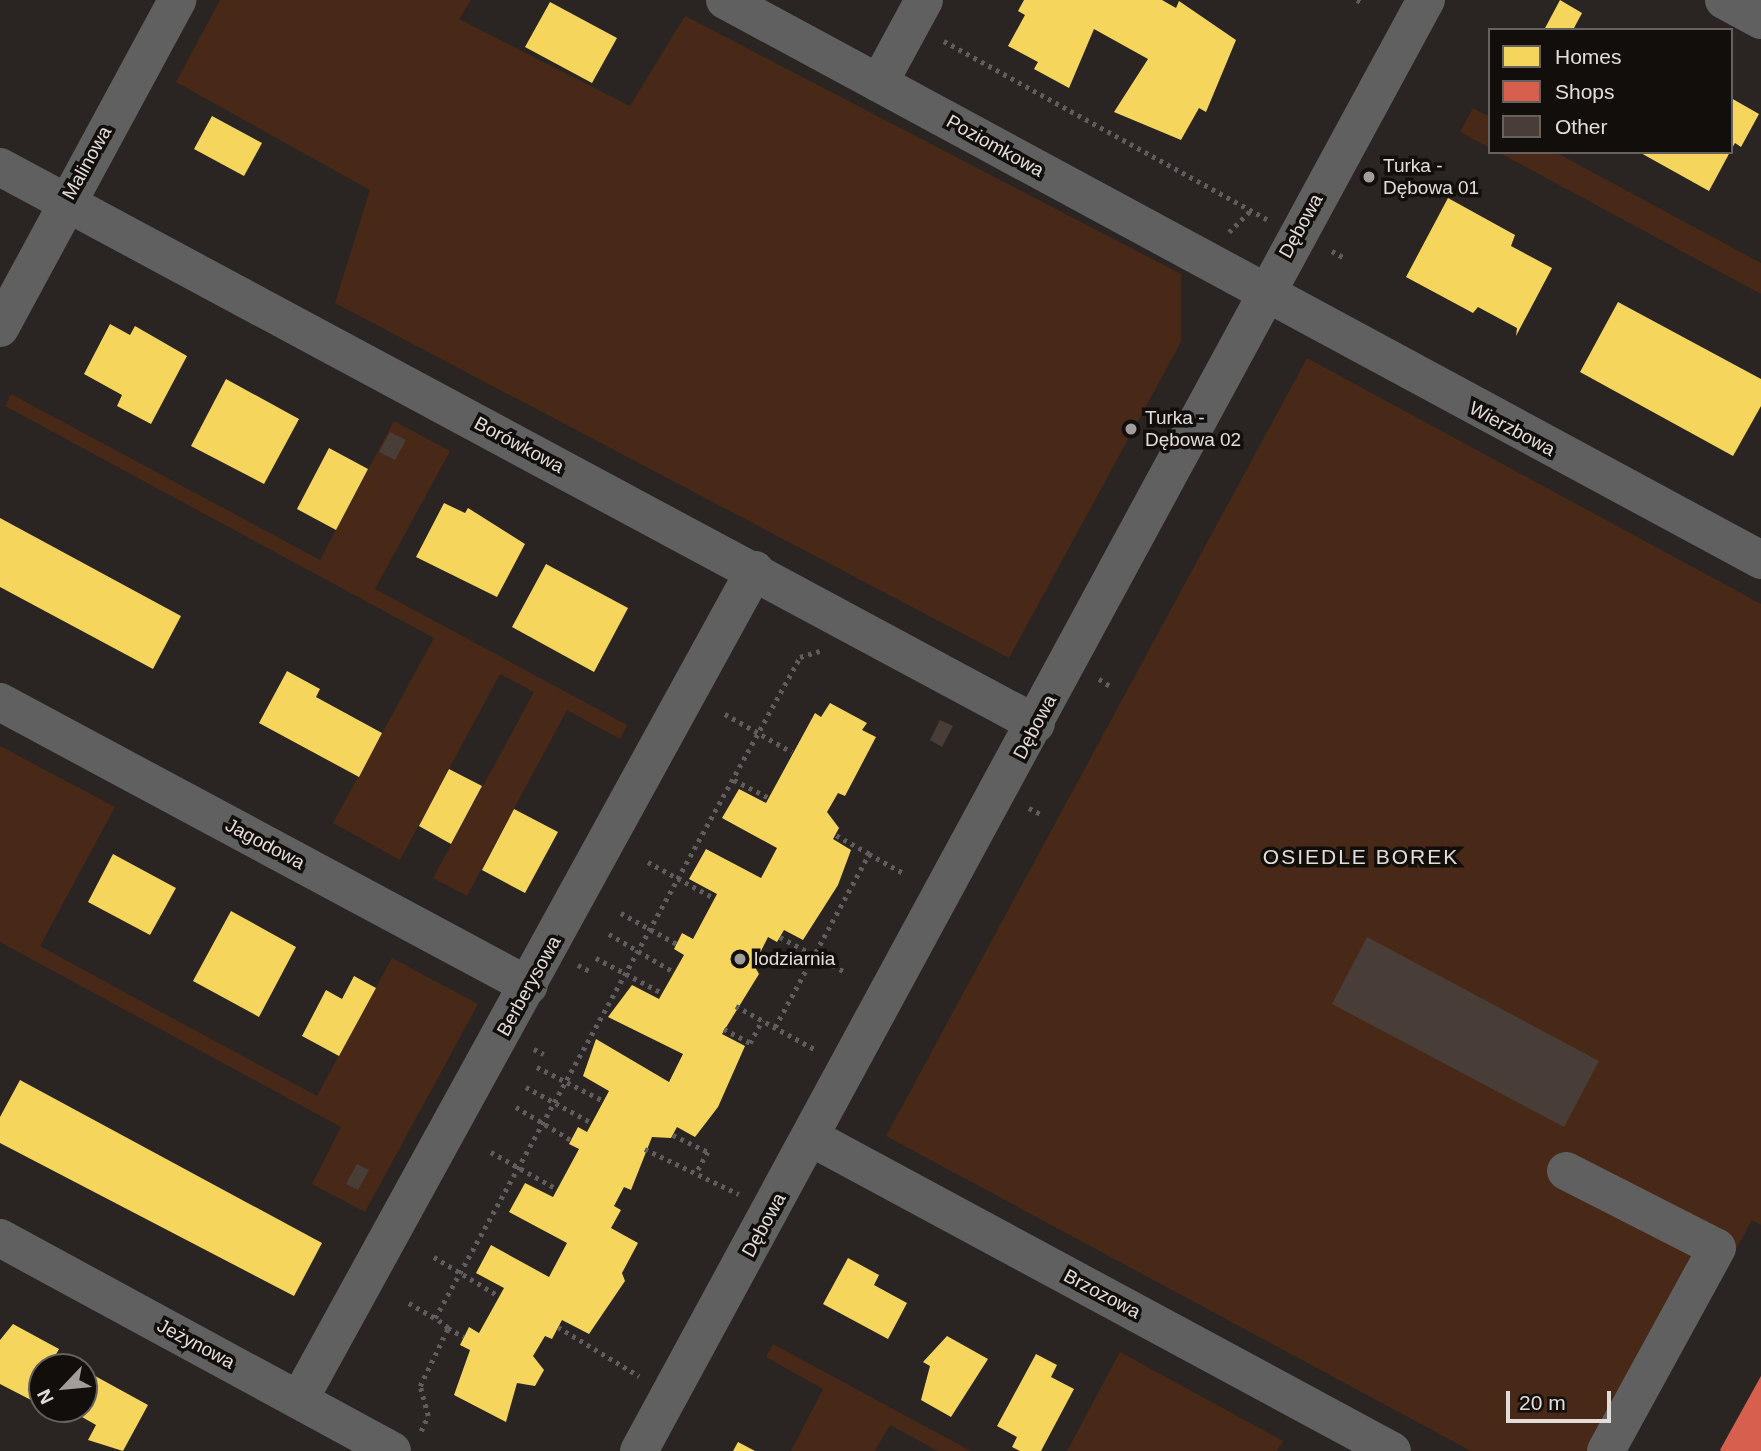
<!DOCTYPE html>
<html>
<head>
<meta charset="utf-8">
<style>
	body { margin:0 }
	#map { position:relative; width:1761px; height:1451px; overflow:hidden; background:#2a2523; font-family:Arial,sans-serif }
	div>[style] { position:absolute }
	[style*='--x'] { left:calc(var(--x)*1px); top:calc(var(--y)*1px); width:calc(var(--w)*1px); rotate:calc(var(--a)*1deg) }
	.green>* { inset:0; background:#482816 }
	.homes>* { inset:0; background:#f6d55c }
	.shops>* { inset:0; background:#d6604d }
	.building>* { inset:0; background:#493e37 }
	.path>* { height:4.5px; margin-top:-2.25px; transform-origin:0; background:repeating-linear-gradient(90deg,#5f5d5d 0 3.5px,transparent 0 8.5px) }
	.minor>* { height:38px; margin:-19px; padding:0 19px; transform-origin:19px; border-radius:19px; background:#5f605f }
	.dots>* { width:19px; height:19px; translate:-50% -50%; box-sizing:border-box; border:4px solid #120e0c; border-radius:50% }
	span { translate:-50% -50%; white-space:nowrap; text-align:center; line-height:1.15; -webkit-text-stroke:7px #120e0c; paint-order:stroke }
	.street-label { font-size:19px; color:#e3ddda }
	.poi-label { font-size:19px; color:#e3ddda }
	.left { translate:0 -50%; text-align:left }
	.neighbourhood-label { font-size:21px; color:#e3ddda; letter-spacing:2px }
	.legend { position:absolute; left:1488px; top:28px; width:245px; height:126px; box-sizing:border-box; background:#120e0c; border:2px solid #66615e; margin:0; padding:9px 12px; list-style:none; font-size:21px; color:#e3ddda }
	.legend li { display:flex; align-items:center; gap:14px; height:35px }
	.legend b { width:35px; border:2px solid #66615e }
	.north { position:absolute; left:28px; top:1353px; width:70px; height:70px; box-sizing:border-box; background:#120e0c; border:2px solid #66615e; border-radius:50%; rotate:244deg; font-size:19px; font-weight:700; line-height:28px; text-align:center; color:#e3ddda }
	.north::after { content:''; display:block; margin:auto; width:24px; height:32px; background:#a29d9a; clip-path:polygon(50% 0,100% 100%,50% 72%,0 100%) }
	.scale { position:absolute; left:1506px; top:1391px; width:105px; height:32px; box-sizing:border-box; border:4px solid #e3ddda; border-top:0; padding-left:9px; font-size:21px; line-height:24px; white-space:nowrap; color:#e3ddda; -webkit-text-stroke:5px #120e0c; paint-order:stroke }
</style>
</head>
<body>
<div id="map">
	<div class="green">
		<div style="clip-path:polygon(220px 0,471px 0,459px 19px,630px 106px,685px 16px,1181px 274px,1181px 342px,1009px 658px,335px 303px,370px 190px,176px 82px)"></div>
		<div style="clip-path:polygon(1473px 108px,1490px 117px,1490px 148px,1460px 132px)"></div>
		<div style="clip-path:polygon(1498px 152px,1555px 152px,1761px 263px,1761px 294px)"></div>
		<div style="clip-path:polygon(1307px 358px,1761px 604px,1761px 1225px,1752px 1220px,1625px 1451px,1471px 1451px,886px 1136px)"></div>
		<div style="clip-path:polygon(11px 394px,320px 560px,394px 421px,450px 451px,375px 589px,627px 725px,620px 739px,567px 710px,467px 896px,433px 878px,534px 692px,500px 674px,400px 860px,333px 823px,434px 638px,5px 406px)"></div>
		<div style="clip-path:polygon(0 746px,115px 807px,40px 946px,150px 1006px,317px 1096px,392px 958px,478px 1004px,365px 1212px,312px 1184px,341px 1127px,0 942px)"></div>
		<div style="clip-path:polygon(773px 1344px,880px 1402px,971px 1451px,938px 1451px,890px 1425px,875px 1451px,791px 1451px,823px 1389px,766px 1357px)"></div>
		<div style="clip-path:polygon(1120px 1352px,1283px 1441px,1277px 1451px,1067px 1451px)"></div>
	</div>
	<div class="homes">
		<div style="clip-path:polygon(1024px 0,1162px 0,1176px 8px,1179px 1px,1236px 40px,1206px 112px,1199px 108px,1181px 140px,1114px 112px,1148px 59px,1094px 29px,1069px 88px,1034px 69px,1038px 62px,1008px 46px,1025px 15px,1018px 11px)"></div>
		<div style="clip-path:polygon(1560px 0,1582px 13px,1573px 30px,1544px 30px)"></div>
		<div style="clip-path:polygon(550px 2px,617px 38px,592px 83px,525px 47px)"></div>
		<div style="clip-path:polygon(1731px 98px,1759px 114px,1741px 147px,1735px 143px,1731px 150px)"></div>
		<div style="clip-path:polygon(212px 116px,262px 143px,244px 176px,194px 149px)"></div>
		<div style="clip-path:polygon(1639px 152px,1730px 152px,1709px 191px)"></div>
		<div style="clip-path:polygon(1448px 198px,1515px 235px,1511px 246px,1552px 268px,1516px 336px,1517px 328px,1478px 307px,1473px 313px,1406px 277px)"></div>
		<div style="clip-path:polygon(1618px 302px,1761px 379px,1761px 406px,1733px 456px,1580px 372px)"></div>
		<div style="clip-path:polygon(110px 324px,130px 335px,135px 326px,187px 356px,151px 424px,117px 406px,122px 395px,84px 374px)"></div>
		<div style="clip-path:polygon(226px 379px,299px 419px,264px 484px,191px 446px)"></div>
		<div style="clip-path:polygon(329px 448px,368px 469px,336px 530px,297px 509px)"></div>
		<div style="clip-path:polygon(444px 503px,465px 513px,468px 508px,525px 544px,497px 597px,416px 557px)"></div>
		<div style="clip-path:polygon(0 518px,181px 616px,153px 669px,0 587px)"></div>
		<div style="clip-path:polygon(546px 564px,628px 608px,594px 672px,512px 627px)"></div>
		<div style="clip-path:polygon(287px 671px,320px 689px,316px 697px,382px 733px,359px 777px,259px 723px)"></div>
		<div style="clip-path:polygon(830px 703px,867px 723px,862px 730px,876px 737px,845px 796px,838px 793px,827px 812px,839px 828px,833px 839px,851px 850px,838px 885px,803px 940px,784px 930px,777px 942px,768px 937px,754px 965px,759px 974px,722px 1034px,745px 1046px,718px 1107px,695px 1137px,677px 1127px,671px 1138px,652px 1137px,631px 1190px,624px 1187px,614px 1206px,621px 1210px,611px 1228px,638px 1243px,622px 1273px,625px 1281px,589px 1334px,562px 1320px,552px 1339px,545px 1336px,533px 1356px,544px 1370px,535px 1386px,517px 1383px,506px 1422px,454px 1395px,470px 1350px,460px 1345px,469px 1327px,479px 1333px,504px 1288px,476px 1273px,491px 1245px,549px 1277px,567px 1243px,509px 1212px,525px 1183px,553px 1197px,579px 1149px,569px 1144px,578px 1127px,587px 1132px,609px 1091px,583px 1076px,596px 1039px,669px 1082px,683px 1054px,608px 1017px,632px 985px,659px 999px,684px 955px,674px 949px,682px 933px,693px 939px,717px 894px,689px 879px,706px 849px,761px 878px,777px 848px,722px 818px,739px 789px,766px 803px,815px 713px,821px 717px)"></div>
		<div style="clip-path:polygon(449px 769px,482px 786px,451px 844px,419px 826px)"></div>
		<div style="clip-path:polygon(514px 809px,558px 832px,525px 893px,482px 870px)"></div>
		<div style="clip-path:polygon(113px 854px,176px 888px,150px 935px,88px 902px)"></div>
		<div style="clip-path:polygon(231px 911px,296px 947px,259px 1017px,193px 981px)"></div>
		<div style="clip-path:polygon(354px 976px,376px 988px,339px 1056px,302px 1036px,326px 990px,342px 999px)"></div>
		<div style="clip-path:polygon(20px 1080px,322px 1243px,294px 1296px,0 1143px,0 1117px)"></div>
		<div style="clip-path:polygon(848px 1258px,879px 1275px,874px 1285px,907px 1303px,888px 1339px,823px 1304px)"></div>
		<div style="clip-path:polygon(13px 1324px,59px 1349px,49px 1367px,42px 1367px,31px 1400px,0 1384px,0 1340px)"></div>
		<div style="clip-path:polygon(947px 1336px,988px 1359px,951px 1417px,921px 1400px,930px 1366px,923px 1362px)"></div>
		<div style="clip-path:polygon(1036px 1354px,1057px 1365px,1051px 1377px,1074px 1389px,1041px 1451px,1020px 1451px,1012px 1447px,1017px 1437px,997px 1426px)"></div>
		<div style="clip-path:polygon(86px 1371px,148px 1405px,123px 1451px,88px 1440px,96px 1425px,68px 1409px,84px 1409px)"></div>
		<div style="clip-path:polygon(738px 1442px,755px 1451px,733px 1451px)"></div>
	</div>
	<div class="shops">
		<div style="clip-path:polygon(1761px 1376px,1761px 1451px,1722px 1451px,1720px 1450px)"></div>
	</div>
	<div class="building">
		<div style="clip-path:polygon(390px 432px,406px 440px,395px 460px,379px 452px)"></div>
		<div style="clip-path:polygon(940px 720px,953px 726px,942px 747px,930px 740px)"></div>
		<div style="clip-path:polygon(1367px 937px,1599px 1061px,1564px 1127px,1332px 1004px)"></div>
		<div style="clip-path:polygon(357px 1164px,369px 1170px,358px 1190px,346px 1184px)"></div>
	</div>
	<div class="path">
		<div style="--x:1357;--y:0;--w:8;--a:23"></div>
		<div style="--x:944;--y:41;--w:369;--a:28.9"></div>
		<div style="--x:1229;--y:232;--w:30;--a:-45"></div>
		<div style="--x:1332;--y:251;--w:13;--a:29"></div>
		<div style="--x:1099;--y:679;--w:13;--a:32"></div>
		<div style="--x:725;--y:714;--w:77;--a:29.6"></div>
		<div style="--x:734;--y:780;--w:39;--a:27"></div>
		<div style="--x:1029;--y:808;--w:13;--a:27"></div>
		<div style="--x:869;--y:854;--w:38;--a:29"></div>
		<div style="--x:648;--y:862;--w:75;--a:28.6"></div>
		<div style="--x:621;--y:913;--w:64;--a:29"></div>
		<div style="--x:609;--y:934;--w:75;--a:30.3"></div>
		<div style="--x:780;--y:937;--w:76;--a:28.2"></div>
		<div style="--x:596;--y:958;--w:75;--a:27.9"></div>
		<div style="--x:578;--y:965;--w:13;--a:27"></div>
		<div style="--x:736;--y:1006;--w:91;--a:28.8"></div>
		<div style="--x:775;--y:1027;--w:197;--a:-61.5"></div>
		<div style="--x:869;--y:854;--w:39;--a:-151"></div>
		<div style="--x:724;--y:1029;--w:30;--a:28"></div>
		<div style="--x:750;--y:1043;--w:26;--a:-62"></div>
		<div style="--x:534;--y:1049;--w:11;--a:27"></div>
		<div style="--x:537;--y:1067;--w:75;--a:26.9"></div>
		<div style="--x:526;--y:1087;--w:75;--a:28.6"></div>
		<div style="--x:516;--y:1107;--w:64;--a:31"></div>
		<div style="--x:673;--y:1135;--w:39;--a:26"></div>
		<div style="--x:708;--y:1152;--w:23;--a:119"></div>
		<div style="--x:645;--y:1149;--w:104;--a:25.6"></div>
		<div style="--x:491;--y:1152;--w:76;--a:29.3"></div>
		<div style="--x:434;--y:1257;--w:76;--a:31"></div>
		<div style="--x:409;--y:1303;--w:30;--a:30"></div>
		<div style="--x:435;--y:1318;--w:755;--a:-61.09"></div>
		<div style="--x:800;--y:657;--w:21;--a:-17"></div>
		<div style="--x:558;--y:1327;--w:95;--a:31.2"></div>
		<div style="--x:448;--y:1328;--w:18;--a:29"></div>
		<div style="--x:421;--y:1431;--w:17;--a:-65"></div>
		<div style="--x:428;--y:1416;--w:31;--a:-105"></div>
		<div style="--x:420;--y:1386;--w:64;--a:-64.2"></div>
		<div style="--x:448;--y:1328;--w:16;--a:-142"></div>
	</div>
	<div class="minor">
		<div style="--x:725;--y:0;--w:1178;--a:28.39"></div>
		<div style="--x:1724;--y:0;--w:42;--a:28.4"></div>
		<div style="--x:879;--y:83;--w:94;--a:-61.5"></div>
		<div style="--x:0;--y:167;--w:1176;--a:28.26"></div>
		<div style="--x:0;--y:328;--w:373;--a:-61.6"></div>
		<div style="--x:0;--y:702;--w:600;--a:28.23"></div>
		<div style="--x:812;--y:1138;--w:659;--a:28.35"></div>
		<div style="--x:1566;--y:1171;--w:169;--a:27"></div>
		<div style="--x:1717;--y:1248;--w:231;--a:118.7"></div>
		<div style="--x:0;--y:1238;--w:446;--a:28.5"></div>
		<div style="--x:299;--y:1400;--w:947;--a:-61.22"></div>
		<div style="--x:639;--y:1451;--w:1651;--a:-61.53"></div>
	</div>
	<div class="dots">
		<div style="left:1369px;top:177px;background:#a29d9a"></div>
		<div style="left:1131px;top:429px;background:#a29d9a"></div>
		<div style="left:740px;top:959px;background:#a29d9a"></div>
	</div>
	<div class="street-label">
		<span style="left:995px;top:146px;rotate:29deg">Poziomkowa</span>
		<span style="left:87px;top:163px;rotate:-61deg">Malinowa</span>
		<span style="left:1301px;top:226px;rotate:-61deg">Dębowa</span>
		<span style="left:1512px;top:429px;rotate:28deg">Wierzbowa</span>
		<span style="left:519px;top:445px;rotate:28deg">Borówkowa</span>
		<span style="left:1035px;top:727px;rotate:-62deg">Dębowa</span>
		<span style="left:265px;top:844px;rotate:28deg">Jagodowa</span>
		<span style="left:529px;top:986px;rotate:-61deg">Berberysowa</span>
		<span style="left:764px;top:1225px;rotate:-61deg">Dębowa</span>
		<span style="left:1102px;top:1294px;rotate:28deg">Brzozowa</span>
		<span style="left:196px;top:1344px;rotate:28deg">Jeżynowa</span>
	</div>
	<div class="poi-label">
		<span class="left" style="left:1383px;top:177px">Turka -<br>Dębowa 01</span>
		<span class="left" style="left:1145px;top:429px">Turka -<br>Dębowa 02</span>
		<span class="left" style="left:754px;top:959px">lodziarnia</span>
	</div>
	<div class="neighbourhood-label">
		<span style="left:1361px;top:857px">OSIEDLE BOREK</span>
	</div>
	<ul class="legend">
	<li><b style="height:19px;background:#f6d55c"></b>Homes</li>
	<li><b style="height:19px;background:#d6604d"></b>Shops</li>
	<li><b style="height:19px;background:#493e37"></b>Other</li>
	</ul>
	<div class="north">N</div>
	<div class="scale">20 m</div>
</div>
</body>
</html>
